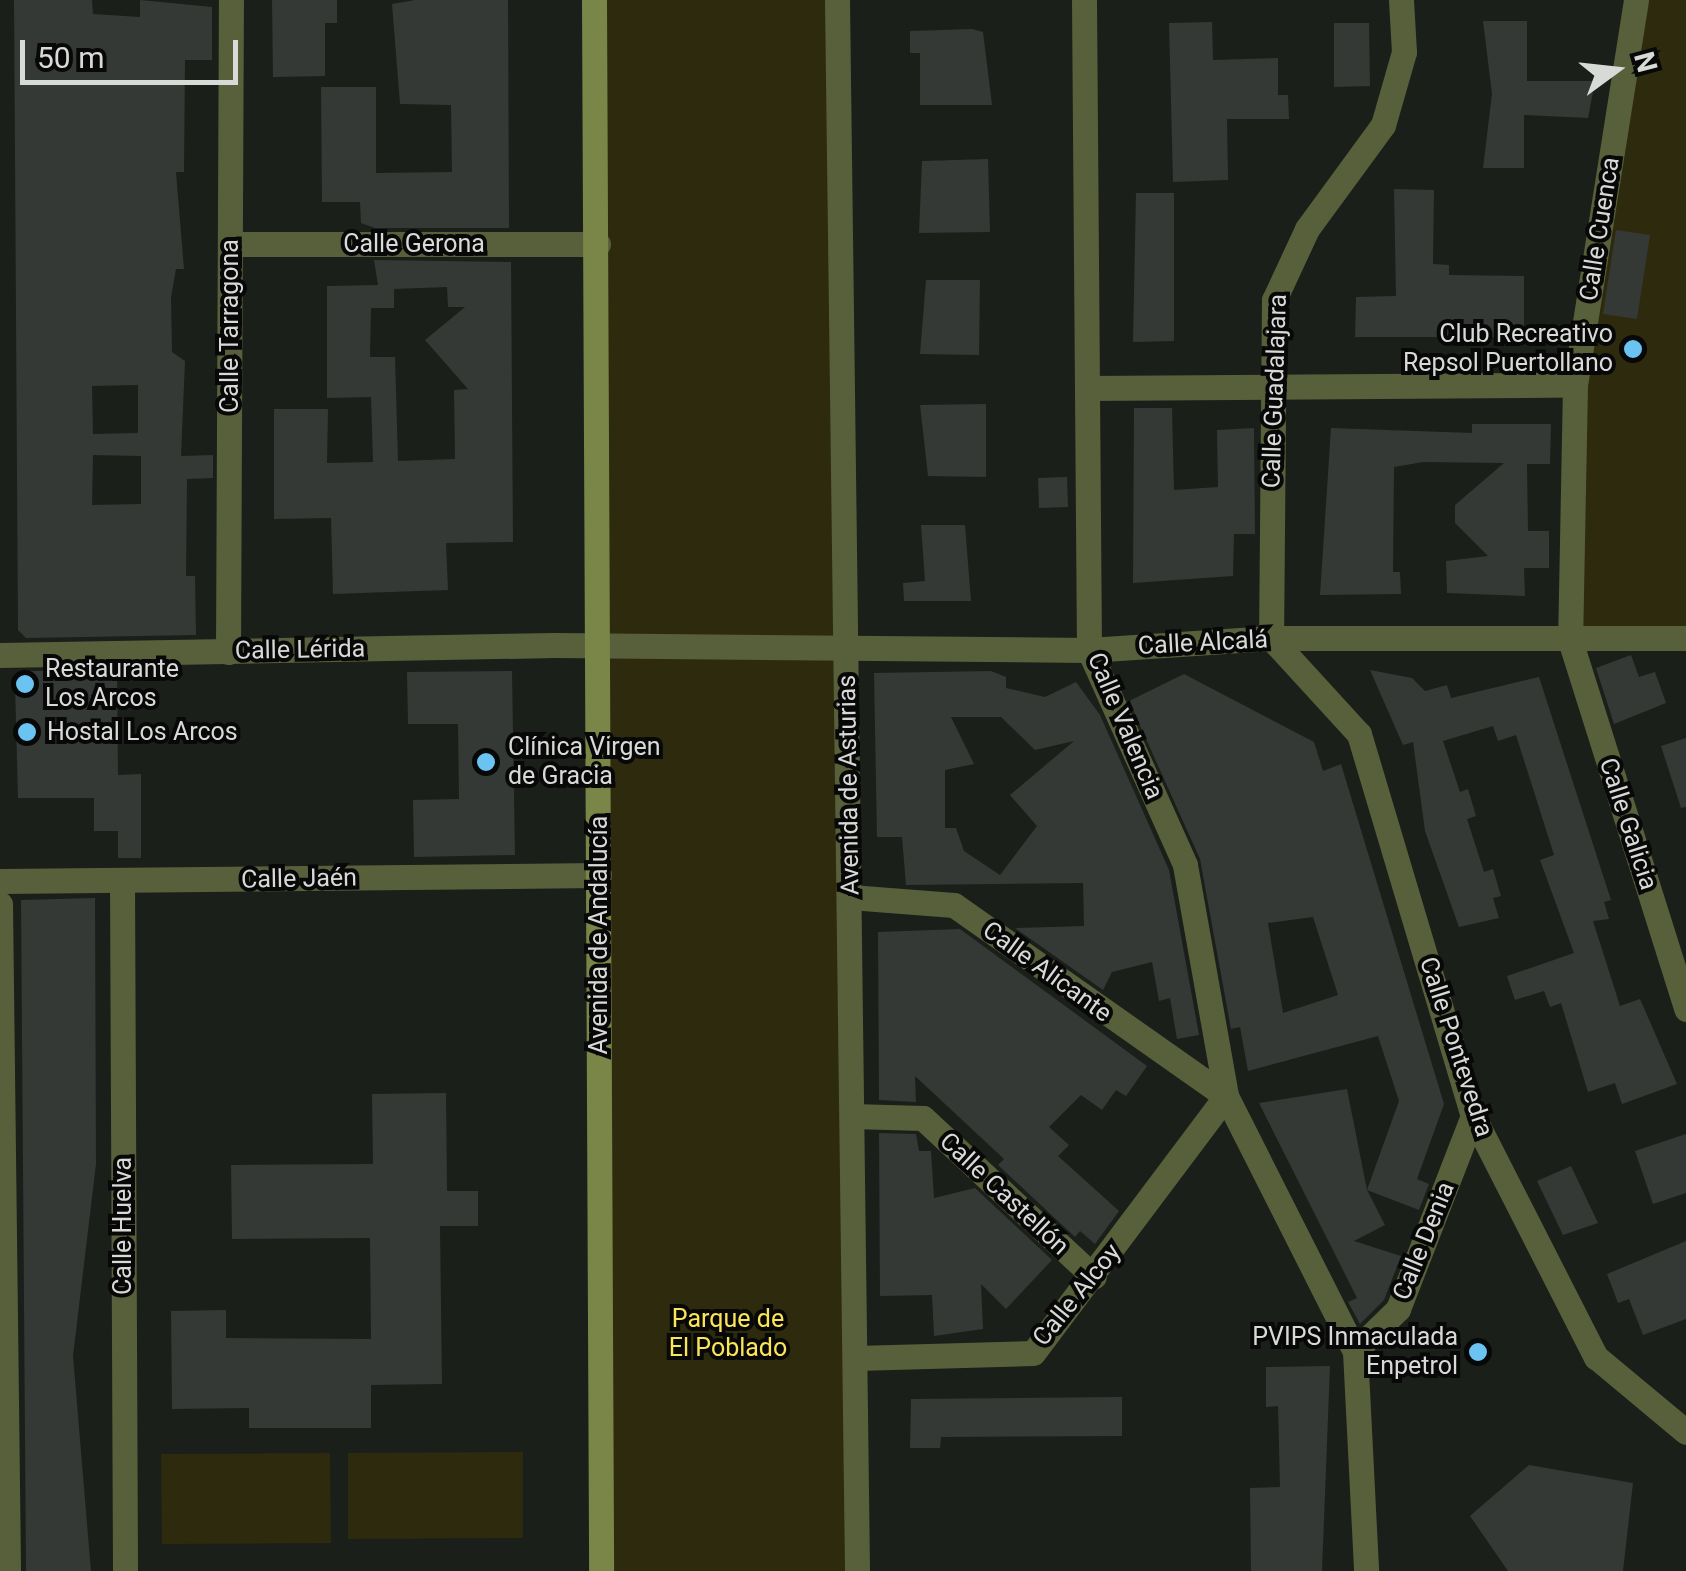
<!DOCTYPE html>
<html>
<head>
<meta charset="utf-8">
<style>
	body { margin:0 }
	#map { position:relative; width:1686px; height:1571px; overflow:hidden; background:#1b1f1a; font-family:Roboto,sans-serif }
	div>[style] { position:absolute }
	[style*='--x'] { left:calc(var(--x)*1px); top:calc(var(--y)*1px); width:calc(var(--w)*1px); rotate:calc(var(--a)*1deg) }
	.green>* { inset:0; background:#2e2a0e }
	.building>* { inset:0; background:#343936 }
	.street>* { height:25px; margin:-12.5px; padding:0 12.5px; transform-origin:12.5px; border-radius:12.5px; background:#58603b }
	.secondary>* { height:25px; margin:-12.5px; padding:0 12.5px; transform-origin:12.5px; border-radius:12.5px; background:#798648 }
	.dots>* { width:28px; height:28px; translate:-50% -50%; box-sizing:border-box; border:5px solid #070807; border-radius:50% }
	span { translate:-50% -50%; white-space:nowrap; text-align:center; line-height:1.15; -webkit-text-stroke:8px #070807; paint-order:stroke }
	.street-label { font-size:25px; color:#d8dad7 }
	.poi-label { font-size:25px; color:#d8dad7 }
	.right { translate:-100% -50%; text-align:right }
	.left { translate:0 -50%; text-align:left }
	.park-label { font-size:25px; color:#fae458 }
	.north { position:absolute; left:1566px; top:20px; width:100px; height:100px; -webkit-text-stroke:8px #070807; paint-order:stroke; rotate:75deg; font-size:28px; font-weight:700; line-height:40px; text-align:center; color:#d8dad7 }
	.north::after { content:''; display:block; margin:auto; width:35px; height:45px; background:#d8dad7; clip-path:polygon(50% 0,100% 100%,50% 72%,0 100%) }
	.scale { position:absolute; left:20px; top:40px; width:218px; height:45px; box-sizing:border-box; border:5px solid #d8dad7; border-top:0; padding-left:12px; font-size:30px; line-height:35px; white-space:nowrap; color:#d8dad7; -webkit-text-stroke:8px #070807; paint-order:stroke }
</style>
</head>
<body>
<div id="map">
	<div class="green">
		<div style="clip-path:polygon(594px 0,837px 0,857px 1571px,601px 1571px)"></div>
		<div style="clip-path:polygon(1636px 0,1686px 0,1686px 638px,1570px 640px,1575px 385px)"></div>
		<div style="clip-path:polygon(523px 1452px,523px 1538px,348px 1539px,348px 1453px)"></div>
		<div style="clip-path:polygon(330px 1453px,331px 1543px,162px 1544px,161px 1454px)"></div>
	</div>
	<div class="building">
		<div style="clip-path:polygon(evenodd,14px 0,92px 0,93px 14px,140px 17px,140px 0,212px 7px,212px 60px,185px 60px,184px 172px,176px 172px,184px 269px,176px 269px,171px 297px,172px 352px,185px 361px,181px 456px,213px 455px,213px 478px,187px 479px,186px 576px,195px 576px,196px 635px,26px 638px,18px 630px,14px 0,138px 385px,138px 433px,93px 434px,92px 386px,138px 385px,14px 0,93px 455px,141px 456px,141px 504px,92px 505px,93px 455px)"></div>
		<div style="clip-path:polygon(272px 0,337px 0,337px 23px,325px 23px,325px 76px,273px 77px)"></div>
		<div style="clip-path:polygon(415px 0,508px 0,509px 228px,375px 228px,361px 223px,360px 202px,322px 202px,321px 87px,376px 87px,376px 173px,452px 172px,451px 105px,400px 104px,392px 4px)"></div>
		<div style="clip-path:polygon(1483px 21px,1527px 21px,1527px 81px,1595px 81px,1588px 118px,1524px 115px,1524px 168px,1483px 168px,1492px 94px)"></div>
		<div style="clip-path:polygon(1212px 22px,1213px 60px,1278px 58px,1278px 95px,1288px 95px,1289px 119px,1227px 119px,1228px 180px,1173px 182px,1169px 23px)"></div>
		<div style="clip-path:polygon(1334px 23px,1369px 23px,1370px 86px,1334px 87px)"></div>
		<div style="clip-path:polygon(972px 29px,983px 32px,992px 105px,920px 105px,920px 53px,910px 53px,910px 31px)"></div>
		<div style="clip-path:polygon(988px 159px,990px 232px,919px 233px,922px 161px)"></div>
		<div style="clip-path:polygon(1394px 189px,1434px 190px,1433px 264px,1449px 265px,1449px 275px,1524px 276px,1524px 337px,1355px 337px,1356px 297px,1396px 296px)"></div>
		<div style="clip-path:polygon(1136px 193px,1174px 193px,1174px 341px,1133px 342px)"></div>
		<div style="clip-path:polygon(1616px 230px,1650px 235px,1637px 319px,1603px 314px)"></div>
		<div style="clip-path:polygon(evenodd,374px 260px,511px 262px,513px 542px,446px 543px,448px 590px,333px 594px,331px 518px,274px 519px,274px 409px,328px 409px,327px 463px,373px 462px,371px 397px,327px 398px,327px 286px,378px 285px,374px 260px,447px 287px,448px 307px,465px 307px,425px 340px,468px 389px,454px 390px,455px 459px,398px 461px,395px 357px,370px 357px,371px 308px,394px 308px,394px 289px,447px 287px)"></div>
		<div style="clip-path:polygon(926px 280px,980px 280px,979px 355px,920px 354px)"></div>
		<div style="clip-path:polygon(986px 404px,986px 477px,928px 476px,920px 405px)"></div>
		<div style="clip-path:polygon(1134px 408px,1172px 408px,1174px 490px,1218px 487px,1217px 430px,1254px 428px,1255px 534px,1234px 534px,1233px 576px,1133px 583px)"></div>
		<div style="clip-path:polygon(1472px 424px,1551px 424px,1550px 464px,1527px 464px,1528px 531px,1549px 531px,1549px 568px,1524px 568px,1525px 596px,1447px 593px,1446px 561px,1488px 556px,1455px 523px,1455px 505px,1504px 463px,1423px 462px,1394px 467px,1393px 572px,1400px 572px,1401px 594px,1320px 595px,1331px 428px,1472px 433px)"></div>
		<div style="clip-path:polygon(1067px 477px,1068px 507px,1039px 508px,1038px 478px)"></div>
		<div style="clip-path:polygon(921px 525px,965px 525px,971px 601px,904px 601px,903px 583px,925px 581px)"></div>
		<div style="clip-path:polygon(1631px 655px,1639px 677px,1655px 672px,1666px 703px,1614px 724px,1596px 668px)"></div>
		<div style="clip-path:polygon(117px 669px,118px 775px,141px 774px,141px 858px,118px 858px,118px 831px,94px 831px,94px 798px,18px 798px,15px 684px,30px 671px)"></div>
		<div style="clip-path:polygon(1370px 670px,1412px 678px,1425px 691px,1447px 685px,1451px 698px,1539px 677px,1611px 900px,1604px 902px,1609px 919px,1593px 921px,1620px 1006px,1640px 999px,1677px 1084px,1622px 1104px,1615px 1083px,1588px 1092px,1561px 1003px,1550px 1007px,1544px 991px,1515px 1000px,1507px 976px,1574px 953px,1540px 860px,1554px 855px,1516px 735px,1498px 741px,1493px 726px,1443px 741px,1460px 792px,1468px 789px,1476px 816px,1467px 819px,1484px 872px,1493px 869px,1501px 896px,1493px 898px,1499px 918px,1459px 927px,1425px 831px,1413px 742px,1403px 745px)"></div>
		<div style="clip-path:polygon(512px 671px,515px 855px,414px 857px,413px 800px,459px 799px,458px 724px,408px 724px,407px 672px)"></div>
		<div style="clip-path:polygon(evenodd,991px 671px,1006px 677px,1006px 688px,1045px 697px,1076px 682px,1100px 715px,1169px 870px,1199px 1035px,1177px 1039px,1170px 998px,1159px 1001px,1152px 962px,1112px 972px,1103px 990px,1015px 928px,1084px 926px,1083px 883px,906px 885px,902px 837px,877px 837px,874px 673px,991px 671px,951px 717px,1001px 717px,1035px 750px,1074px 741px,1010px 795px,1037px 826px,1000px 875px,964px 851px,956px 828px,945px 828px,945px 770px,974px 764px,951px 717px)"></div>
		<div style="clip-path:polygon(evenodd,1184px 674px,1314px 742px,1323px 771px,1341px 764px,1444px 1104px,1417px 1179px,1429px 1184px,1419px 1210px,1367px 1190px,1399px 1101px,1378px 1036px,1248px 1071px,1240px 1027px,1231px 1029px,1200px 859px,1129px 701px,1184px 674px,1313px 917px,1338px 995px,1283px 1013px,1268px 923px,1313px 917px)"></div>
		<div style="clip-path:polygon(1686px 738px,1686px 807px,1681px 808px,1661px 746px)"></div>
		<div style="clip-path:polygon(95px 898px,96px 1164px,73px 1356px,91px 1571px,26px 1571px,21px 900px)"></div>
		<div style="clip-path:polygon(960px 929px,1147px 1066px,1126px 1096px,1116px 1090px,1102px 1110px,1081px 1095px,1049px 1127px,1069px 1145px,1058px 1156px,1119px 1211px,1095px 1244px,1080px 1231px,1075px 1237px,998px 1165px,1004px 1159px,915px 1076px,916px 1102px,879px 1100px,878px 932px)"></div>
		<div style="clip-path:polygon(1347px 1089px,1367px 1190px,1385px 1225px,1354px 1241px,1401px 1256px,1384px 1300px,1360px 1324px,1348px 1302px,1357px 1298px,1259px 1103px)"></div>
		<div style="clip-path:polygon(446px 1093px,447px 1191px,478px 1191px,478px 1226px,440px 1226px,442px 1384px,371px 1385px,371px 1428px,249px 1428px,249px 1408px,172px 1409px,171px 1311px,226px 1310px,226px 1338px,371px 1339px,370px 1238px,232px 1239px,231px 1165px,373px 1164px,372px 1094px)"></div>
		<div style="clip-path:polygon(879px 1133px,916px 1134px,919px 1151px,931px 1151px,934px 1198px,975px 1188px,1052px 1260px,1006px 1309px,981px 1284px,983px 1329px,934px 1336px,932px 1295px,880px 1296px)"></div>
		<div style="clip-path:polygon(1686px 1134px,1686px 1193px,1653px 1204px,1635px 1151px)"></div>
		<div style="clip-path:polygon(1571px 1166px,1598px 1223px,1563px 1235px,1537px 1181px)"></div>
		<div style="clip-path:polygon(1686px 1241px,1686px 1319px,1643px 1335px,1629px 1299px,1618px 1303px,1607px 1274px)"></div>
		<div style="clip-path:polygon(1330px 1366px,1322px 1571px,1251px 1571px,1250px 1488px,1280px 1487px,1278px 1406px,1266px 1407px,1266px 1367px)"></div>
		<div style="clip-path:polygon(1122px 1397px,1122px 1436px,941px 1437px,940px 1448px,910px 1448px,911px 1399px)"></div>
		<div style="clip-path:polygon(1529px 1465px,1633px 1483px,1623px 1571px,1508px 1571px,1470px 1516px)"></div>
	</div>
	<div class="street">
		<div style="--x:837;--y:0;--w:1571;--a:89.27"></div>
		<div style="--x:1084;--y:0;--w:650;--a:89.56"></div>
		<div style="--x:1089;--y:650;--w:235;--a:65.9"></div>
		<div style="--x:1185;--y:865;--w:235;--a:79.9"></div>
		<div style="--x:1226;--y:1096;--w:286;--a:63.2"></div>
		<div style="--x:1355;--y:1351;--w:220;--a:87.1"></div>
		<div style="--x:1401;--y:0;--w:52;--a:86.7"></div>
		<div style="--x:1404;--y:52;--w:76;--a:106"></div>
		<div style="--x:1383;--y:125;--w:129;--a:126.2"></div>
		<div style="--x:1307;--y:229;--w:78;--a:114.9"></div>
		<div style="--x:1274;--y:300;--w:338;--a:90.5"></div>
		<div style="--x:1271;--y:638;--w:130;--a:47.5"></div>
		<div style="--x:1359;--y:734;--w:399;--a:73.4"></div>
		<div style="--x:1473;--y:1116;--w:271;--a:63"></div>
		<div style="--x:1596;--y:1357;--w:117;--a:39.8"></div>
		<div style="--x:1636;--y:0;--w:390;--a:99"></div>
		<div style="--x:1575;--y:385;--w:255;--a:91.1"></div>
		<div style="--x:1570;--y:640;--w:387;--a:72.5"></div>
		<div style="--x:231;--y:244;--w:367;--a:0"></div>
		<div style="--x:1087;--y:388;--w:488;--a:-0.4"></div>
		<div style="--x:228;--y:652;--w:652;--a:-89.74"></div>
		<div style="--x:0;--y:655;--w:556;--a:-1.03"></div>
		<div style="--x:556;--y:645;--w:533;--a:0.54"></div>
		<div style="--x:1089;--y:650;--w:182;--a:-3.8"></div>
		<div style="--x:1271;--y:638;--w:415;--a:0"></div>
		<div style="--x:0;--y:881;--w:599;--a:-0.57"></div>
		<div style="--x:122;--y:881;--w:690;--a:89.75"></div>
		<div style="--x:850;--y:897;--w:104;--a:4.4"></div>
		<div style="--x:954;--y:905;--w:332;--a:35.1"></div>
		<div style="--x:1226;--y:1096;--w:321;--a:126.9"></div>
		<div style="--x:1033;--y:1353;--w:177;--a:178.4"></div>
		<div style="--x:0;--y:904;--w:667;--a:89.31"></div>
		<div style="--x:852;--y:1116;--w:71;--a:1.6"></div>
		<div style="--x:923;--y:1118;--w:233;--a:42.9"></div>
		<div style="--x:1355;--y:1351;--w:60;--a:-44.3"></div>
		<div style="--x:1398;--y:1309;--w:207;--a:-68.8"></div>
	</div>
	<div class="secondary">
		<div style="--x:594;--y:0;--w:1571;--a:89.74"></div>
	</div>
	<div class="dots">
		<div style="left:1633px;top:349px;background:#6ac3f1"></div>
		<div style="left:25px;top:684px;background:#6ac3f1"></div>
		<div style="left:27px;top:732px;background:#6ac3f1"></div>
		<div style="left:486px;top:762px;background:#6ac3f1"></div>
		<div style="left:1478px;top:1352px;background:#6ac3f1"></div>
	</div>
	<div class="street-label">
		<span style="left:1600px;top:229px;rotate:-81deg">Calle Cuenca</span>
		<span style="left:414px;top:244px">Calle Gerona</span>
		<span style="left:230px;top:326px;rotate:-90deg">Calle Tarragona</span>
		<span style="left:1275px;top:391px;rotate:-88deg">Calle Guadalajara</span>
		<span style="left:1203px;top:643px;rotate:-3deg">Calle Alcalá</span>
		<span style="left:300px;top:650px;rotate:-1deg">Calle Lérida</span>
		<span style="left:1125px;top:726px;rotate:67deg">Calle Valencia</span>
		<span style="left:849px;top:785px;rotate:-91deg">Avenida de Asturias</span>
		<span style="left:1628px;top:824px;rotate:72deg">Calle Galicia</span>
		<span style="left:299px;top:879px;rotate:-1deg">Calle Jaén</span>
		<span style="left:599px;top:935px;rotate:-90deg">Avenida de Andalucía</span>
		<span style="left:1047px;top:972px;rotate:36deg">Calle Alicante</span>
		<span style="left:1456px;top:1047px;rotate:72deg">Calle Pontevedra</span>
		<span style="left:1004px;top:1194px;rotate:43deg">Calle Castellón</span>
		<span style="left:123px;top:1226px;rotate:-90deg">Calle Huelva</span>
		<span style="left:1424px;top:1241px;rotate:-68deg">Calle Denia</span>
		<span style="left:1077px;top:1295px;rotate:-51deg">Calle Alcoy</span>
	</div>
	<div class="poi-label">
		<span class="right" style="left:1613px;top:349px">Club Recreativo<br>Repsol Puertollano</span>
		<span class="left" style="left:45px;top:684px">Restaurante<br>Los Arcos</span>
		<span class="left" style="left:47px;top:732px">Hostal Los Arcos</span>
		<span class="left" style="left:508px;top:762px">Clínica Virgen<br>de Gracia</span>
		<span class="right" style="left:1458px;top:1352px">PVIPS Inmaculada<br>Enpetrol</span>
	</div>
	<div class="park-label">
		<span style="left:728px;top:1334px">Parque de<br>El Poblado</span>
	</div>
	<div class="north">N</div>
	<div class="scale">50 m</div>
</div>
</body>
</html>
